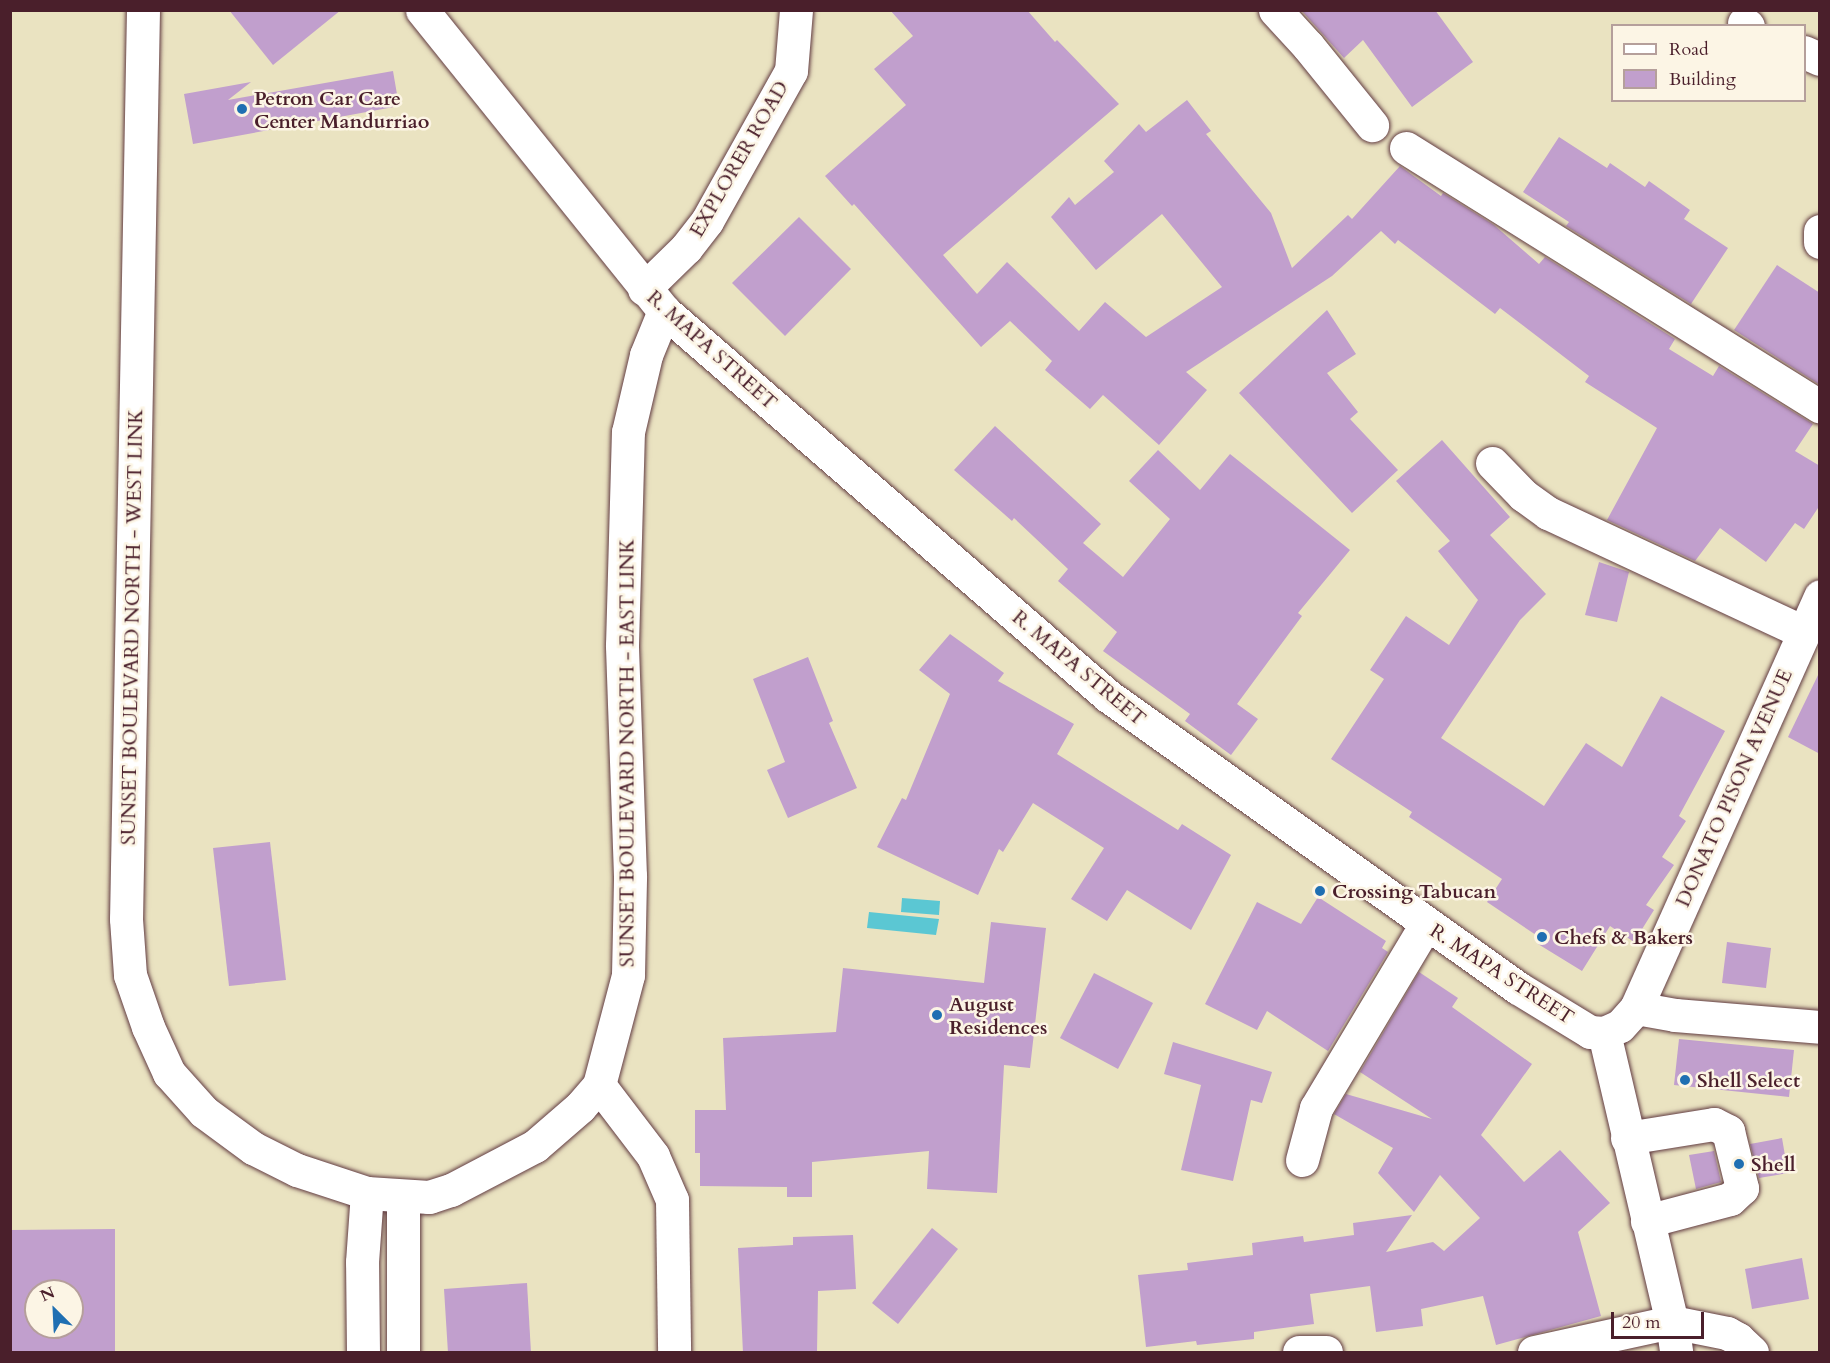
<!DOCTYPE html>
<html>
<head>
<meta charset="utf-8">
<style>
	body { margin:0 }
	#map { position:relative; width:1830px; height:1363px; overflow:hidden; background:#eae3c1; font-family:Cardo,serif }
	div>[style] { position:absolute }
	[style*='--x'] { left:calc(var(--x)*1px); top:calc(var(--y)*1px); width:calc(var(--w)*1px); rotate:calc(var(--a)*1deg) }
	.water>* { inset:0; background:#5bc7d3 }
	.building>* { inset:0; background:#c19fcd }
	.roads { filter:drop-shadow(0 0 2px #623c42) drop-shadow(0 0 2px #623c42) }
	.minor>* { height:33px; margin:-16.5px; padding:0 16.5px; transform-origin:16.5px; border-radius:16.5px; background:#fff }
	.major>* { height:33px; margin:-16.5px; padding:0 16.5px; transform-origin:16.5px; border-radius:16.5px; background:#fff }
	.dots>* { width:16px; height:16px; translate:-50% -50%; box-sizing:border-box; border:3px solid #fcf5e5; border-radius:50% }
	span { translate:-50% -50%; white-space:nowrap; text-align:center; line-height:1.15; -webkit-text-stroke:5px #fcf5e5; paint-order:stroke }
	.poi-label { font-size:20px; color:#4a1f2b; font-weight:700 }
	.left { translate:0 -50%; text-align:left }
	.street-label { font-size:20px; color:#4a1f2b }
	.frame { position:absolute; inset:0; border:12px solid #4a1f2b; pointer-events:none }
	.legend { position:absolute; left:1611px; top:24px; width:195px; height:78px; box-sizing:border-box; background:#fcf5e5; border:2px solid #b59f9b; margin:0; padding:8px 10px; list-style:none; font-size:18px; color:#4a1f2b }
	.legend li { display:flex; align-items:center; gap:12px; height:30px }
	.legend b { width:30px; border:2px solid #b59f9b }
	.north { position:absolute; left:24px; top:1279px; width:60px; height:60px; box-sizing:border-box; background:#fcf5e5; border:2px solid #b59f9b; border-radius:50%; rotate:336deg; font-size:16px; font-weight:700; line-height:24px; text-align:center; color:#4a1f2b }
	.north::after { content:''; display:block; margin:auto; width:21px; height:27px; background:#1f6fb2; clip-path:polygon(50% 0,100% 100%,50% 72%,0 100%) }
	.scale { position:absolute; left:1611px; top:1312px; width:93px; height:27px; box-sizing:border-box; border:3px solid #4a1f2b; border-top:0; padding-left:8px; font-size:18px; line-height:21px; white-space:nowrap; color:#4a1f2b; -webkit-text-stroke:4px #fcf5e5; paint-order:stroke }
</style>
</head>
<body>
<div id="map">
	<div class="water">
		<div style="clip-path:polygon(902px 898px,940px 901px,939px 915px,901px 912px)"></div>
		<div style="clip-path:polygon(869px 912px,939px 919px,936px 935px,867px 928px)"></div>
	</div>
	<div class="building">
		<div style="clip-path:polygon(229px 10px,341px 10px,273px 65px)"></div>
		<div style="clip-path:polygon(890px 10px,1027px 10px,1055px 42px,1057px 40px,1119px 104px,943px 255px,977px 294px,1007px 262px,1079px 331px,1105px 302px,1146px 337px,1222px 287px,1162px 214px,1096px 270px,1051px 217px,1069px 197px,1075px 205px,1114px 172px,1104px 161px,1139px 124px,1146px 132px,1187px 100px,1211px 131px,1206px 134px,1271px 213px,1292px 268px,1348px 215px,1352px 219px,1400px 166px,1441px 196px,1443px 193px,1494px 225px,1539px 264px,1545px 257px,1675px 339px,1669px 349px,1713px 376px,1719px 366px,1813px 424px,1795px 451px,1820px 466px,1820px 505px,1804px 529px,1795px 523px,1766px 562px,1720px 528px,1695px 561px,1607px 520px,1657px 428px,1585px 382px,1589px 376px,1500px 308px,1495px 314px,1398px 240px,1395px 244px,1381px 231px,1332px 276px,1186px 372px,1207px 390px,1159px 445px,1103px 395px,1090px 409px,1045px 370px,1052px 361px,1010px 321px,981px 347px,854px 204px,852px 206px,825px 176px,906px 105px,874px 69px,913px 36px)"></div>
		<div style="clip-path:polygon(1301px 10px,1435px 10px,1473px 62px,1412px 107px,1363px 40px,1344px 58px)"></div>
		<div style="clip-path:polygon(393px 71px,399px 106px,193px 144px,184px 94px,251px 82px,228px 100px)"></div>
		<div style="clip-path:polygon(1559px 137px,1607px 168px,1610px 163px,1645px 187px,1649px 181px,1690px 210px,1684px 219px,1728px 248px,1691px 304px,1566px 226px,1569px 222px,1523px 192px)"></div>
		<div style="clip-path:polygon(799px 217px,851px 269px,785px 336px,732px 283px)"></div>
		<div style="clip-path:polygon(1777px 265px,1820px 293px,1820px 385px,1734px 330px)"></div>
		<div style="clip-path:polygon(1327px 310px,1356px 354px,1327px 373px,1358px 412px,1350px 419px,1398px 470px,1352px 513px,1239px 393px)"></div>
		<div style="clip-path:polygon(995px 426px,1101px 524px,1083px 543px,1123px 577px,1170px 519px,1129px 481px,1158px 450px,1200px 490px,1230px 454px,1350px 550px,1298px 613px,1302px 616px,1237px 704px,1258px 719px,1231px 755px,1185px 721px,1190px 714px,1103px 651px,1117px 632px,1058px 581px,1068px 569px,1014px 518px,1012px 521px,954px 470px)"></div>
		<div style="clip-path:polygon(1442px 440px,1510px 517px,1490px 535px,1546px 594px,1520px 620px,1441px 738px,1544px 806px,1586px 743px,1622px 767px,1661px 696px,1725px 731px,1679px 816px,1686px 821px,1662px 857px,1674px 865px,1646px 905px,1654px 910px,1634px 942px,1610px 926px,1582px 971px,1538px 944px,1542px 939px,1487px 902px,1502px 879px,1409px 817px,1412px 812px,1331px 759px,1384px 679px,1370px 670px,1406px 616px,1449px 645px,1478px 600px,1438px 551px,1450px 541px,1396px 481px)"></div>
		<div style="clip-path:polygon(1599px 562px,1629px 572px,1617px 622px,1585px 615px)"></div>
		<div style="clip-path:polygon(950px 634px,1004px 673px,998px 681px,1074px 724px,1057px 754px,1178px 830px,1182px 824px,1231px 855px,1191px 930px,1127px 890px,1107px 921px,1071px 899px,1104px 848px,1033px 803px,1003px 852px,999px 849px,978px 895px,877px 847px,902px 798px,906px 800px,950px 694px,919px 670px)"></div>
		<div style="clip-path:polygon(808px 657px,833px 721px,829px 723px,857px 788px,788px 818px,767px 770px,785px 762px,753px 679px)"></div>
		<div style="clip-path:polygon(1820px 671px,1820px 754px,1788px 737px)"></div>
		<div style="clip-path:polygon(270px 842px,286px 980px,229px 986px,213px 848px)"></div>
		<div style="clip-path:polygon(1318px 897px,1386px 941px,1382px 948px,1388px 952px,1328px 1051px,1267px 1011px,1257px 1030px,1205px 1004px,1257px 902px,1301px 924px)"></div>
		<div style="clip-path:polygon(991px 922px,1046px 928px,1030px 1068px,1004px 1065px,997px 1193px,927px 1189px,929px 1151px,812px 1162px,812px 1197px,787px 1197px,787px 1187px,700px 1186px,700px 1153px,695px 1153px,695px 1110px,726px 1110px,723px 1038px,836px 1032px,843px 968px,984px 983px)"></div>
		<div style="clip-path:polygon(1727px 942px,1771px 948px,1766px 988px,1722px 983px)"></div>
		<div style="clip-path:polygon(1419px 972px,1458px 998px,1452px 1007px,1532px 1064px,1481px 1135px,1524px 1182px,1560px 1150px,1610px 1203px,1578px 1232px,1601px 1316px,1496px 1345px,1483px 1296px,1421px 1309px,1423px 1326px,1376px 1332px,1370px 1286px,1310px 1294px,1314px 1324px,1254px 1332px,1254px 1339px,1197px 1345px,1196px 1341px,1146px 1347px,1138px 1275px,1188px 1270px,1187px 1263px,1253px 1255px,1252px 1243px,1303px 1236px,1304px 1242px,1354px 1235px,1353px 1223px,1412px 1215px,1386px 1252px,1433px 1242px,1444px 1251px,1480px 1218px,1440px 1175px,1414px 1212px,1378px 1173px,1393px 1148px,1334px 1114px,1346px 1094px,1432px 1119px,1360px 1072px)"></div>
		<div style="clip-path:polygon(1094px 973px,1153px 1003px,1118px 1069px,1060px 1038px)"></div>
		<div style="clip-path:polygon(1679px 1039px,1794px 1050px,1789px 1097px,1674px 1085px)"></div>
		<div style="clip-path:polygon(1173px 1042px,1272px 1072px,1262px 1103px,1251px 1100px,1233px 1181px,1181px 1170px,1201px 1085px,1164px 1074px)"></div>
		<div style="clip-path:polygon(1782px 1138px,1788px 1173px,1759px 1178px,1750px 1144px)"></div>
		<div style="clip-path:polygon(1714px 1151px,1721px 1182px,1696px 1189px,1689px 1155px)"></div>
		<div style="clip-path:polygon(932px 1228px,958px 1249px,898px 1324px,872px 1303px)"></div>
		<div style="clip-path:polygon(evenodd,115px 1229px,115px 1353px,10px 1353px,10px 1230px,115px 1229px,36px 1291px,72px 1291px,72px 1327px,36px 1327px,36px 1291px)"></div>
		<div style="clip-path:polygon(853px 1235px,856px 1289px,818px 1291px,817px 1353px,743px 1353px,738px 1248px,793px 1245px,793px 1237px)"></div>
		<div style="clip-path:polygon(1802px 1258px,1809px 1299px,1752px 1309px,1745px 1269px)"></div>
		<div style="clip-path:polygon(527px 1283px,531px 1353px,448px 1353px,444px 1289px)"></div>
	</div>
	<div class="roads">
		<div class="minor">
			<div style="--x:1275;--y:10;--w:49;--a:47.5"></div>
			<div style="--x:1308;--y:46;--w:102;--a:51"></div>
			<div style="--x:1744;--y:23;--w:5;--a:37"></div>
			<div style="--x:1804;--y:52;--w:17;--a:24"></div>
			<div style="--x:1406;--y:148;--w:488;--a:32"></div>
			<div style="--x:1820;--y:231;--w:11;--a:90"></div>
			<div style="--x:644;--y:289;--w:59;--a:-44.3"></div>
			<div style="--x:686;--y:248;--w:34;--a:-52"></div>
			<div style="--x:707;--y:221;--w:172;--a:-60.8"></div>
			<div style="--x:791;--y:71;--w:61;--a:-85.3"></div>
			<div style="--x:1492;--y:463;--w:45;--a:45.9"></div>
			<div style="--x:1523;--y:495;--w:31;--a:36"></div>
			<div style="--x:1548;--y:513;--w:281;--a:25"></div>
			<div style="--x:1636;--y:1008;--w:40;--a:10"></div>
			<div style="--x:1675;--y:1015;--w:145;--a:4.7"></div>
			<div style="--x:599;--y:1085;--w:89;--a:52.7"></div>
			<div style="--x:653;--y:1156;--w:48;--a:66.6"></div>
			<div style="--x:672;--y:1200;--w:152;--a:89.2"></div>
			<div style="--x:1627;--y:1138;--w:88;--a:-9.1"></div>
			<div style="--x:1714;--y:1124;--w:16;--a:27"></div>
			<div style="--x:1728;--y:1131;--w:59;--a:76.2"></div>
			<div style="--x:1742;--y:1188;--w:16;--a:137"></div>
			<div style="--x:1730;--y:1199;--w:86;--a:165.2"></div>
			<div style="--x:1302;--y:1160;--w:54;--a:-74.9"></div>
			<div style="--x:1316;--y:1108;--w:214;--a:-59.1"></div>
			<div style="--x:1299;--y:1352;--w:27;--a:0"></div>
			<div style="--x:1534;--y:1352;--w:141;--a:-12.3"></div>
			<div style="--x:1672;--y:1322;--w:56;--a:11.3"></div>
			<div style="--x:1727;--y:1333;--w:13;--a:29"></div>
			<div style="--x:1738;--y:1339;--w:19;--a:43"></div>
		</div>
		<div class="major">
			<div style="--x:143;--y:10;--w:909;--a:91.07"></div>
			<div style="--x:126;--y:919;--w:56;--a:85.9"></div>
			<div style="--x:130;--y:975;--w:55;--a:70.9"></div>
			<div style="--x:148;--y:1027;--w:51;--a:65.5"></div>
			<div style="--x:169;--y:1073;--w:52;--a:48.1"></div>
			<div style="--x:204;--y:1112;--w:61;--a:36.3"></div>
			<div style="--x:253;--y:1148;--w:49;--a:26.6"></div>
			<div style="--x:297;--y:1170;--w:74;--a:18.2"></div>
			<div style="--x:367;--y:1193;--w:62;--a:3.7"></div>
			<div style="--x:429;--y:1197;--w:23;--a:-18"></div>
			<div style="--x:451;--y:1190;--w:95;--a:-27.6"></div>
			<div style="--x:535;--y:1146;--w:60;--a:-40.9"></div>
			<div style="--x:580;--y:1107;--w:29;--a:-49"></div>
			<div style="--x:599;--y:1085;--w:114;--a:-75.2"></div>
			<div style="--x:628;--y:975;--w:99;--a:-88.8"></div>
			<div style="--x:630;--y:876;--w:231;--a:-92"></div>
			<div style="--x:622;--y:645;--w:213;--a:-88.4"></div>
			<div style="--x:628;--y:432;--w:79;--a:-76.8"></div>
			<div style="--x:646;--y:355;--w:48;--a:-67.8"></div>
			<div style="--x:422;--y:10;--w:386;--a:51.2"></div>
			<div style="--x:664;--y:311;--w:588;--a:40.93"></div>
			<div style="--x:1108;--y:696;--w:503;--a:35.46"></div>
			<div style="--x:1518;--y:988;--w:84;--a:31.4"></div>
			<div style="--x:1590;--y:1032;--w:14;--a:4"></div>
			<div style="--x:1604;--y:1033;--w:17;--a:-24"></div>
			<div style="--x:1620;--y:1026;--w:24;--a:-48"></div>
			<div style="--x:1636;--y:1008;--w:451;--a:-65.9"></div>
			<div style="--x:1604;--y:1033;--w:297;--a:76.8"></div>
			<div style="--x:1672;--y:1322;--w:30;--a:82"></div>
			<div style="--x:403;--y:1197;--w:155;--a:90"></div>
			<div style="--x:363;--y:1352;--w:90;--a:-90.6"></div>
			<div style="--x:362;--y:1262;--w:69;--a:-85.9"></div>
		</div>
	</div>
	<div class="dots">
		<div style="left:242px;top:109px;background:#1f6fb2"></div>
		<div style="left:1320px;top:891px;background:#1f6fb2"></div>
		<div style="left:1542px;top:937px;background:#1f6fb2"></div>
		<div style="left:937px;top:1015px;background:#1f6fb2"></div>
		<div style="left:1685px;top:1080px;background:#1f6fb2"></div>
		<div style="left:1739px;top:1164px;background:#1f6fb2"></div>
	</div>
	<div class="poi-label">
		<span class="left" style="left:254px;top:110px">Petron Car Care<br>Center Mandurriao</span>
		<span class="left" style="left:1332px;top:891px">Crossing Tabucan</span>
		<span class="left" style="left:1554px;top:937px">Chefs &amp; Bakers</span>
		<span class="left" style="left:949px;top:1016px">August<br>Residences</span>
		<span class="left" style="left:1697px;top:1080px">Shell Select</span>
		<span class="left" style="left:1751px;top:1164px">Shell</span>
	</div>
	<div class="street-label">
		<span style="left:739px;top:159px;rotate:-60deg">EXPLORER ROAD</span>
		<span style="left:712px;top:350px;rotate:42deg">R. MAPA STREET</span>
		<span style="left:132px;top:627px;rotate:-89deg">SUNSET BOULEVARD NORTH - WEST LINK</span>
		<span style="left:1079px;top:668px;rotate:40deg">R. MAPA STREET</span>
		<span style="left:627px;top:753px;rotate:-90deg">SUNSET BOULEVARD NORTH - EAST LINK</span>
		<span style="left:1734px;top:788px;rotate:-66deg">DONATO PISON AVENUE</span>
		<span style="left:1502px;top:974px;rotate:33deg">R. MAPA STREET</span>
	</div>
	<div class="frame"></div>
	<ul class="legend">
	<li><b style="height:8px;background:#fff"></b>Road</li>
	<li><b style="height:16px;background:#c19fcd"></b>Building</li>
	</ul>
	<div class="north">N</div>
	<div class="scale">20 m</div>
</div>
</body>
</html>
